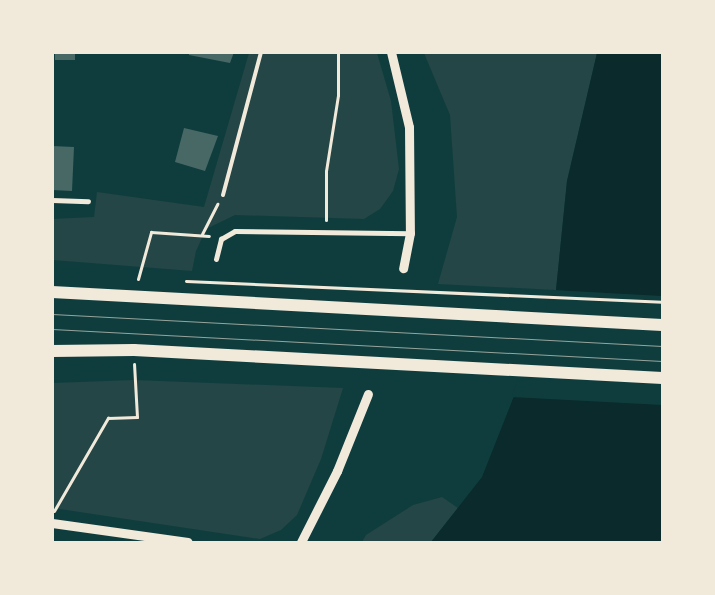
<!DOCTYPE html>
<html>
<head>
<meta charset="utf-8">
<style>
	body { margin:0 }
	#map { position:relative; width:715px; height:595px; overflow:hidden; background:#0f3d3e; font-family:"PT Sans",sans-serif }
	div>[style] { position:absolute }
	[style*='--x'] { left:calc(var(--x)*1px); top:calc(var(--y)*1px); width:calc(var(--w)*1px); rotate:calc(var(--a)*1deg) }
	.green>* { inset:0; background:#244646 }
	.water>* { inset:0; background:#0a2a2b }
	.pier>* { inset:0; background:#0f3d3e }
	.building>* { inset:0; background:#486865 }
	.path>* { height:3px; margin:-1.5px; padding:0 1.5px; transform-origin:1.5px; border-radius:1.5px; background:#f1e9da }
	.service>* { height:4px; margin:-2px; padding:0 2px; transform-origin:2px; border-radius:2px; background:#f1e9da }
	.minor>* { height:5px; margin:-2.5px; padding:0 2.5px; transform-origin:2.5px; border-radius:2.5px; background:#f1e9da }
	.tertiary>* { height:9px; margin:-4.5px; padding:0 4.5px; transform-origin:4.5px; border-radius:4.5px; background:#f1e9da }
	.primary>* { height:12px; margin:-6px; padding:0 6px; transform-origin:6px; border-radius:6px; background:#f1e9da }
	.tram>* { height:1px; margin:-0.5px; padding:0 0.5px; transform-origin:0.5px; border-radius:0.5px; background:#97a49c }
	span { translate:-50% -50%; white-space:nowrap; text-align:center; line-height:1.15; -webkit-text-stroke:4.5px #f1e9da; paint-order:stroke }
	.frame { position:absolute; inset:0; border:54px solid #f1e9da; pointer-events:none }
</style>
</head>
<body>
<div id="map">
	<div class="green">
		<div style="clip-path:polygon(249px 53px,377px 53px,391px 101px,399px 169px,393px 191px,380px 209px,364px 219px,235px 215px,206px 229px,196px 251px,192px 271px,53px 260px,52px 219px,94px 217px,97px 192px,204px 207px)"></div>
		<div style="clip-path:polygon(424px 53px,597px 53px,567px 181px,556px 290px,438px 284px,457px 217px,450px 115px)"></div>
		<div style="clip-path:polygon(134px 380px,343px 388px,321px 459px,297px 515px,281px 530px,260px 539px,53px 508px,53px 383px)"></div>
		<div style="clip-path:polygon(442px 497px,458px 508px,431px 542px,362px 542px,366px 535px,413px 505px)"></div>
	</div>
	<div class="water">
		<div style="clip-path:polygon(597px 53px,662px 53px,662px 542px,431px 542px,482px 477px,556px 290px,567px 181px)"></div>
	</div>
	<div class="pier">
		<div style="clip-path:polygon(553px 290px,662px 296px,662px 405px,511px 397px)"></div>
	</div>
	<div class="building">
		<div style="clip-path:polygon(55px 52px,75px 52px,75px 60px,55px 60px)"></div>
		<div style="clip-path:polygon(189px 52px,234px 52px,230px 63px,189px 55px)"></div>
		<div style="clip-path:polygon(184px 128px,218px 136px,205px 171px,175px 162px)"></div>
		<div style="clip-path:polygon(52px 146px,74px 147px,72px 191px,52px 190px)"></div>
	</div>
	<div class="path">
		<div style="--x:326;--y:220;--w:49;--a:-90"></div>
		<div style="--x:326;--y:171;--w:77;--a:-81"></div>
		<div style="--x:338;--y:95;--w:43;--a:-90"></div>
		<div style="--x:202;--y:234;--w:34;--a:-63"></div>
		<div style="--x:138;--y:279;--w:49;--a:-74.5"></div>
		<div style="--x:151;--y:232;--w:58;--a:3.9"></div>
		<div style="--x:186;--y:281;--w:476;--a:2.5"></div>
		<div style="--x:54;--y:511;--w:108;--a:-59.9"></div>
		<div style="--x:108;--y:418;--w:29;--a:-2"></div>
		<div style="--x:137;--y:417;--w:53;--a:-93.2"></div>
	</div>
	<div class="service">
		<div style="--x:223;--y:195;--w:148;--a:-75.1"></div>
	</div>
	<div class="minor">
		<div style="--x:52;--y:200;--w:36;--a:2"></div>
		<div style="--x:216;--y:259;--w:21;--a:-76"></div>
		<div style="--x:221;--y:239;--w:16;--a:-30"></div>
		<div style="--x:235;--y:231;--w:175;--a:0.7"></div>
	</div>
	<div class="tertiary">
		<div style="--x:391;--y:52;--w:77;--a:76.5"></div>
		<div style="--x:409;--y:127;--w:106;--a:89.5"></div>
		<div style="--x:410;--y:233;--w:36;--a:101"></div>
		<div style="--x:52;--y:523;--w:137;--a:8"></div>
		<div style="--x:301;--y:542;--w:80;--a:-63.1"></div>
		<div style="--x:337;--y:471;--w:83;--a:-68.1"></div>
	</div>
	<div class="primary">
		<div style="--x:52;--y:292;--w:611;--a:3.1"></div>
		<div style="--x:52;--y:351;--w:82;--a:-0.7"></div>
		<div style="--x:134;--y:350;--w:529;--a:3.04"></div>
	</div>
	<div class="tram">
		<div style="--x:52;--y:314;--w:611;--a:3"></div>
		<div style="--x:52;--y:329;--w:611;--a:3"></div>
	</div>
	<div class="frame"></div>
</div>
</body>
</html>
